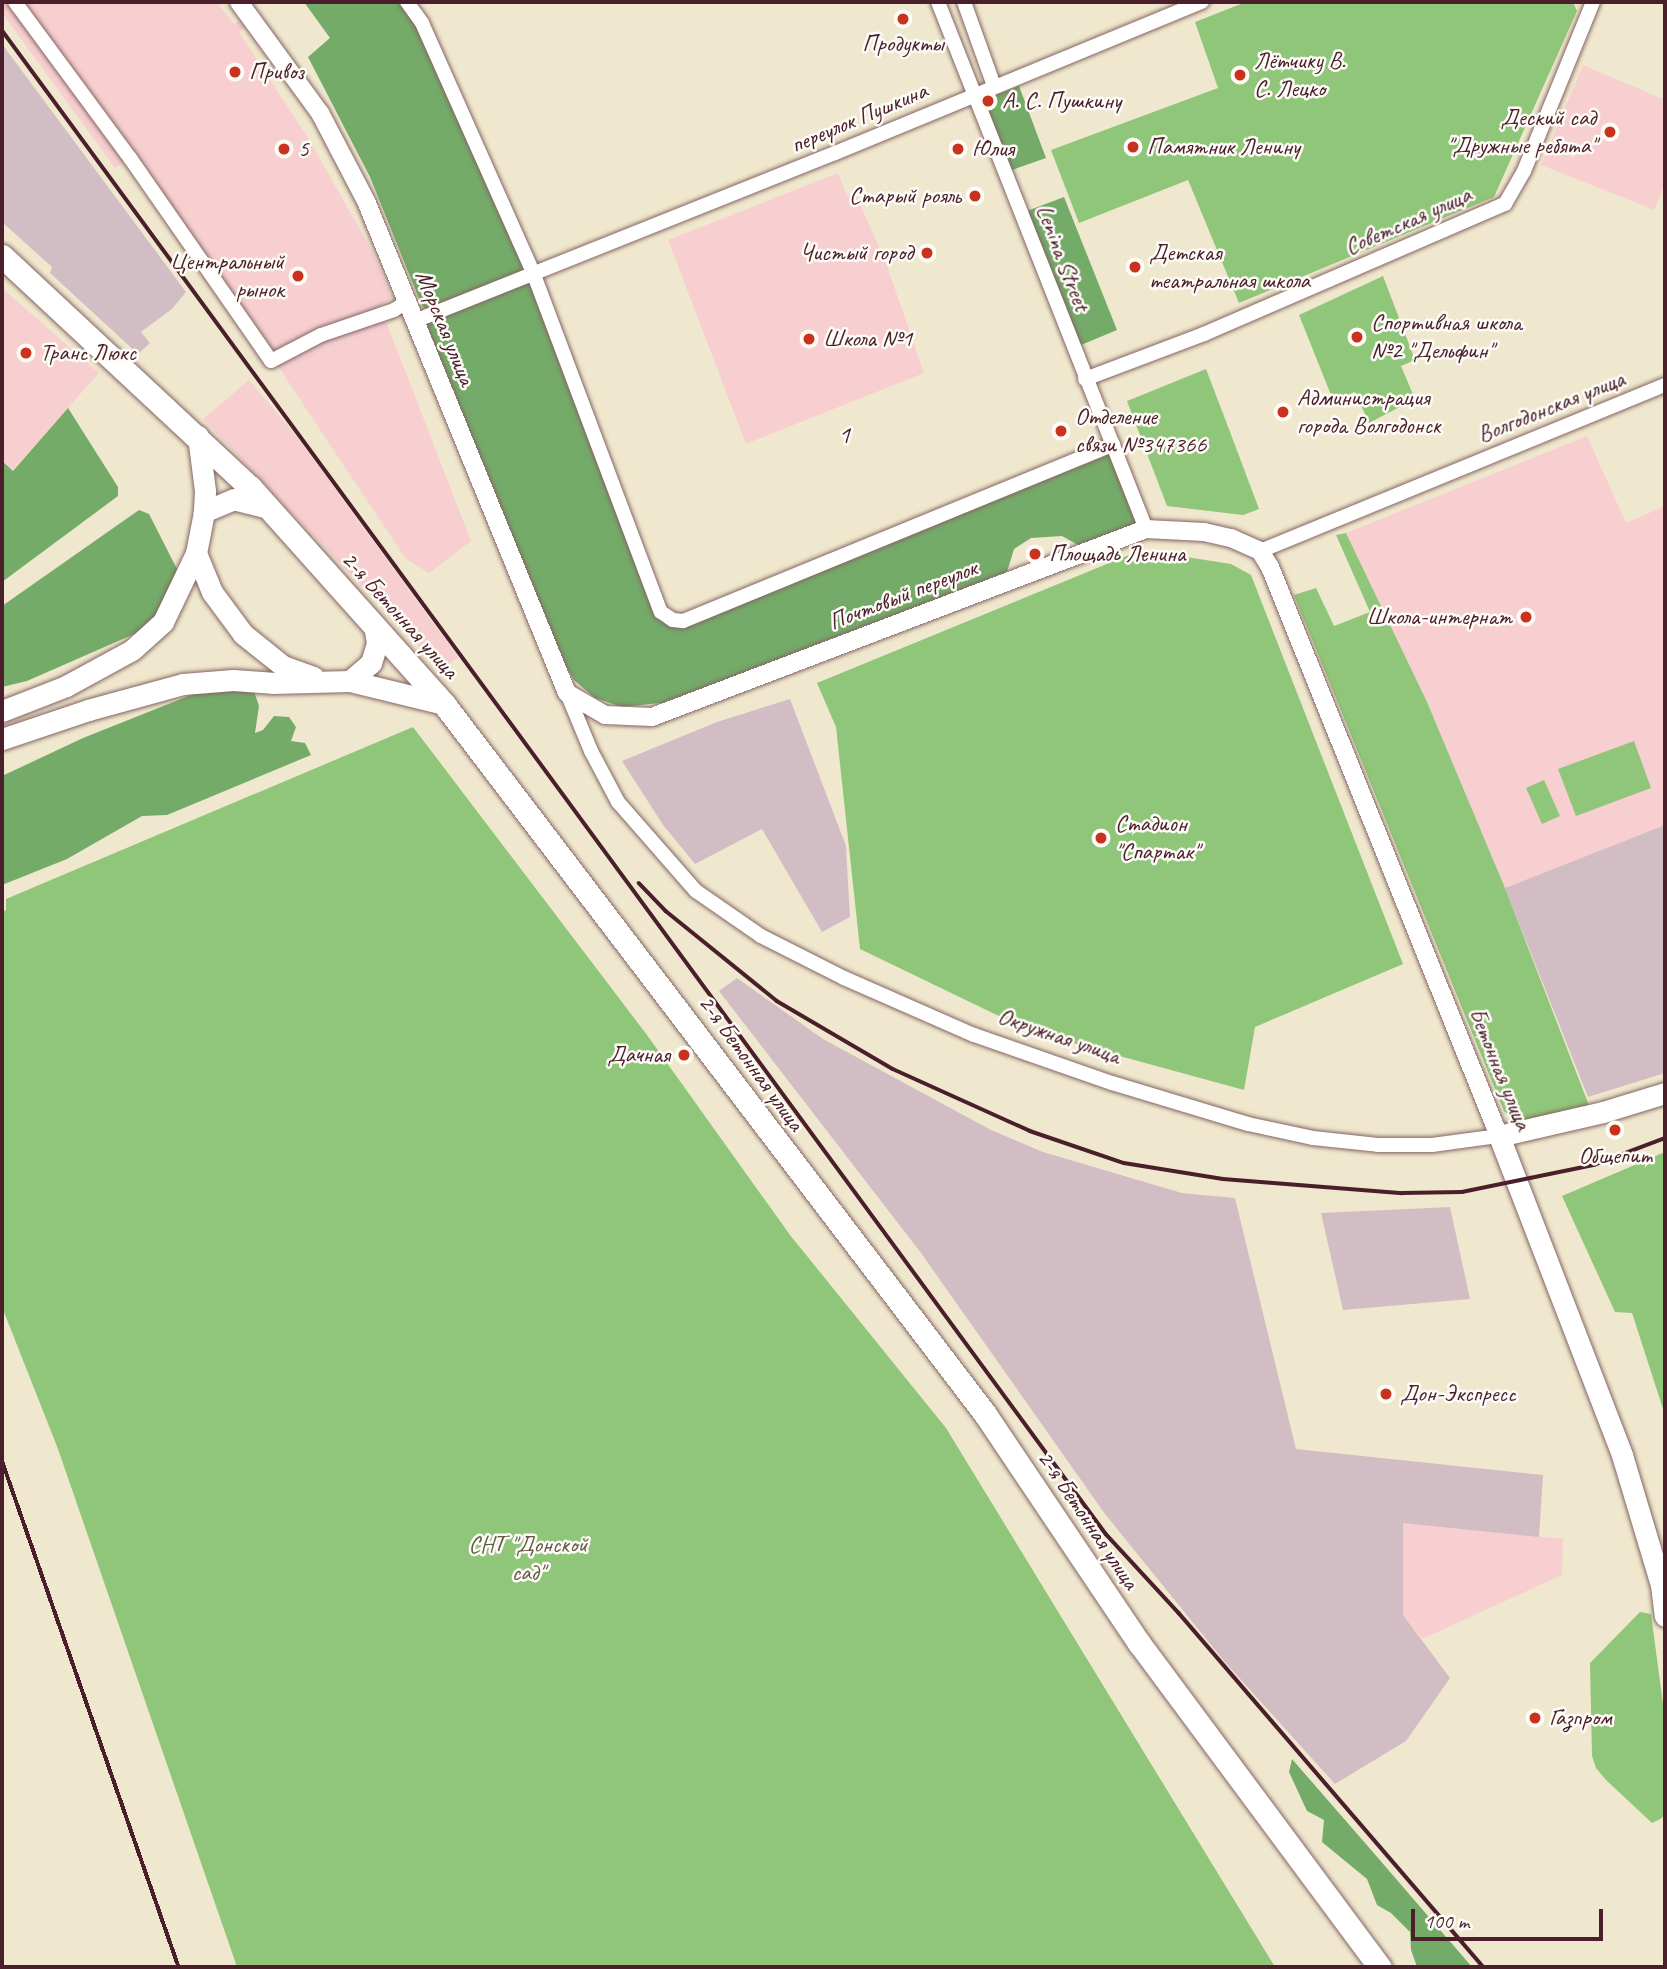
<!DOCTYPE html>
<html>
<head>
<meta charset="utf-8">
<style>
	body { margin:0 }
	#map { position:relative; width:1667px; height:1969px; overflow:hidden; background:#f0e8ce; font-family:Caveat,sans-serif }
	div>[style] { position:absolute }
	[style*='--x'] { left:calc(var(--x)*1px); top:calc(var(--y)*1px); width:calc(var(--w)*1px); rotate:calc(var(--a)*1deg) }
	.built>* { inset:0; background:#f7cfd0 }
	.industrial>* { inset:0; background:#d2bdc5 }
	.green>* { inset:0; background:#90c679 }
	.forest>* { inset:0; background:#74ab69 }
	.roads { filter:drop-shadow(0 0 2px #846564) drop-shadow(0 0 2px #846564) }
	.minor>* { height:14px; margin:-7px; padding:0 7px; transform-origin:7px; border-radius:7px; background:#fff }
	.tertiary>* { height:18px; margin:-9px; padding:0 9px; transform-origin:9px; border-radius:9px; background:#fff }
	.secondary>* { height:21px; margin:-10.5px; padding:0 10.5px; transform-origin:10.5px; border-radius:10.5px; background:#fff }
	.primary>* { height:23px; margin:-11.5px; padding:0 11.5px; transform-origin:11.5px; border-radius:11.5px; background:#fff }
	.rail>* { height:3.5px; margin:-1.75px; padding:0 1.75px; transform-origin:1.75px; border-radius:1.75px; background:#4a1f2b }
	.dots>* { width:19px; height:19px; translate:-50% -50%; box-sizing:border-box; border:4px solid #fdfcf7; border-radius:50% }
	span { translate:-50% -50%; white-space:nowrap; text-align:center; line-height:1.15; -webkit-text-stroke:5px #fdfcf7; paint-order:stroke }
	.poi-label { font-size:24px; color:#4a1f2b }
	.left { translate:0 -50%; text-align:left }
	.right { translate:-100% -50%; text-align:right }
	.street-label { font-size:24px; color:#4a1f2b }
	.park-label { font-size:24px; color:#625946 }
	.neighbourhood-label { font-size:26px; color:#4a1f2b; letter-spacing:2px }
	.frame { position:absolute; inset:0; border:4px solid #4a1f2b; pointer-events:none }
	.scale { position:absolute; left:1411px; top:1909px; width:192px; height:32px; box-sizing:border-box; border:4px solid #4a1f2b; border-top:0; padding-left:9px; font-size:21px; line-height:24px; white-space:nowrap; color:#4a1f2b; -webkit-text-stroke:5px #fdfcf7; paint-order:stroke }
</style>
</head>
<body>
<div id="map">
	<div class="built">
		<div style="clip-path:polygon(2px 2px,217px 2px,234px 24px,243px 19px,247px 25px,239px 32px,308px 138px,374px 254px,392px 297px,380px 306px,471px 541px,429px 573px,406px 559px,277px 365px,130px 158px,115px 168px,2px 13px)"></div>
		<div style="clip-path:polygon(1583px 65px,1665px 100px,1665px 183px,1654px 210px,1541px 165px)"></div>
		<div style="clip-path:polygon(838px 173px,847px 196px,855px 193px,886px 263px,924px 373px,746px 444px,668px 240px)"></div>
		<div style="clip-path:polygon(2px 288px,99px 373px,11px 472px,2px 464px)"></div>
		<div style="clip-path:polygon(249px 380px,294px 433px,458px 657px,442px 671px,203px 419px)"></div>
		<div style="clip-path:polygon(1587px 436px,1626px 523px,1665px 506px,1665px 825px,1505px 888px,1427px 702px,1346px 533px)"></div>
		<div style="clip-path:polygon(1403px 1522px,1563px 1539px,1562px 1575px,1422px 1639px,1403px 1615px)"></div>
	</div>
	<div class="industrial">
		<div style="clip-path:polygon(2px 44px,186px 292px,172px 309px,141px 332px,150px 343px,138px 354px,50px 273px,52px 267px,2px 222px)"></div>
		<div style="clip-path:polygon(790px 699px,846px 846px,850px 917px,822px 932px,762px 829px,695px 864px,663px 825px,622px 761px,717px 722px)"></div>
		<div style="clip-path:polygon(1665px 825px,1665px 1073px,1588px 1097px,1505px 888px)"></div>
		<div style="clip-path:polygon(737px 978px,823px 1039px,991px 1130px,1043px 1152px,1182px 1193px,1235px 1198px,1296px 1449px,1543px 1475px,1539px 1537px,1403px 1523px,1403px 1615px,1450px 1678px,1406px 1741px,1335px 1784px,1224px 1661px,1105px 1514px,921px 1253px,719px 991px)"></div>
		<div style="clip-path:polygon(1450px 1207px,1470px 1299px,1343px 1310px,1321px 1213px)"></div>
	</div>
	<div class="green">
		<div style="clip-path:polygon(1246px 2px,1573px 2px,1577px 11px,1494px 197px,1239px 303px,1188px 180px,1079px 223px,1051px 150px,1218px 88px,1195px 22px)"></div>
		<div style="clip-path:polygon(1383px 276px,1415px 360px,1401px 366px,1415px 399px,1369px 423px,1355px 392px,1333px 400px,1299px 315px)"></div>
		<div style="clip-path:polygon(1206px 369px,1227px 424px,1259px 509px,1243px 515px,1167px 506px,1127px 401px)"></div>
		<div style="clip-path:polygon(1346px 533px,1427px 702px,1505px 888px,1590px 1108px,1518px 1125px,1504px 1111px,1294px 595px,1316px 588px,1334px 626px,1370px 612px,1336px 535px)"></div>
		<div style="clip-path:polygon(1141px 550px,1231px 564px,1251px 575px,1403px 964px,1255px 1027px,1244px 1090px,1032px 1032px,860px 949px,836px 727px,817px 683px)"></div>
		<div style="clip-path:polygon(413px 727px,647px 1035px,790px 1235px,946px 1428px,1275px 1967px,237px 1967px,58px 1449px,2px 1307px,2px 912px,6px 910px,6px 899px)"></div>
		<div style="clip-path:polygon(1634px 741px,1651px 788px,1576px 816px,1558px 769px)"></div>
		<div style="clip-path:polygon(1544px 780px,1560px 816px,1542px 824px,1526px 788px)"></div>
		<div style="clip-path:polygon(1665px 1152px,1665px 1415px,1632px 1313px,1615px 1312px,1562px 1196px)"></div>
		<div style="clip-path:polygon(1640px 1612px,1651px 1614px,1665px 1719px,1665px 1811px,1662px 1818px,1652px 1823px,1606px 1780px,1596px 1768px,1592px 1756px,1590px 1663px)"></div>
	</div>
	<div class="forest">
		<div style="clip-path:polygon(304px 2px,406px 2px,528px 269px,426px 309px,422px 306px,370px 177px,308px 57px,330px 38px)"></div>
		<div style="clip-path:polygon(1019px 86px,1046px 158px,1012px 170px,983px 100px)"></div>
		<div style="clip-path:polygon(1064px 197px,1117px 330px,1081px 345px,1027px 211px)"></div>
		<div style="clip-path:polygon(527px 283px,532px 285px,657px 614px,668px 625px,683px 626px,1110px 454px,1138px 523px,1078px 545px,1062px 536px,1031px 538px,1014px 549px,1007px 572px,679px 701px,622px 707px,595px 698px,574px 680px,559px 654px,428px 328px,427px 324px)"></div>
		<div style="clip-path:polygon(68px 408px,118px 487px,118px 496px,2px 582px,2px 461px,13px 471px)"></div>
		<div style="clip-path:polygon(139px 510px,149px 514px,179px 573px,181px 604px,141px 631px,27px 681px,2px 687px,2px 606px)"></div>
		<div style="clip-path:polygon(231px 679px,251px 682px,259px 706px,255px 733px,263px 730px,274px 716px,289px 717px,296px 727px,291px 741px,305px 743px,311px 755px,167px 815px,142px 816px,67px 859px,2px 885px,2px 776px,83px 738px)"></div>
		<div style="clip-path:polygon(1292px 1759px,1372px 1851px,1472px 1967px,1417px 1967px,1411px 1950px,1410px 1932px,1391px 1913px,1377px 1905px,1367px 1879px,1322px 1842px,1324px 1820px,1307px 1811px,1289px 1772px)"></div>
	</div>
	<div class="roads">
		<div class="minor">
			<div style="--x:15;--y:2;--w:194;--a:53.6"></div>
			<div style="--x:130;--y:158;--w:247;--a:55.2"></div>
			<div style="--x:271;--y:361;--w:56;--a:-27.5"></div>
			<div style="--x:321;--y:335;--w:77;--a:-18.9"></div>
			<div style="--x:394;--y:310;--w:17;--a:-33"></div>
			<div style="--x:407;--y:2;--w:26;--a:54"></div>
			<div style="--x:422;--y:23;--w:276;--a:66"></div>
			<div style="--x:534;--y:275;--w:360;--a:69.4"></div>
			<div style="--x:661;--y:612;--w:14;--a:34"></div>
			<div style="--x:673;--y:620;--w:10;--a:6"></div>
			<div style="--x:683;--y:621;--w:465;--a:-22.3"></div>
			<div style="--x:938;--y:2;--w:567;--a:68.46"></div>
			<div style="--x:964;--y:2;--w:89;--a:70.3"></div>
			<div style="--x:415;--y:321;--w:452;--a:-21.8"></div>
			<div style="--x:835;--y:153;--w:397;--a:-22.4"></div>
			<div style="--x:1085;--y:379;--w:127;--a:-20.7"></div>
			<div style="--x:1204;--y:334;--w:328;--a:-23.4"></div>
			<div style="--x:1505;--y:204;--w:38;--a:-60"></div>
			<div style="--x:1524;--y:171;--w:183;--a:-67.8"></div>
			<div style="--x:1260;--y:551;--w:438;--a:-22.3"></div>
			<div style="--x:567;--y:693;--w:63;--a:67.5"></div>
			<div style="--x:591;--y:751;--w:58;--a:62.1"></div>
			<div style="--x:618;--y:802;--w:118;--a:48.8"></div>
			<div style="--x:696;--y:891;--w:79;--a:34.7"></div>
			<div style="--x:761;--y:936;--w:93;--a:26.8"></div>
			<div style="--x:844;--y:978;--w:142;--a:23.7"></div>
			<div style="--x:974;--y:1035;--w:146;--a:19.2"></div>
			<div style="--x:1112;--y:1083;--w:142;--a:16.8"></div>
			<div style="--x:1248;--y:1124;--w:66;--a:12.2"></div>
			<div style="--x:1313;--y:1138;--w:65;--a:6.1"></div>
			<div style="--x:1378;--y:1145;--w:54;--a:0"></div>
			<div style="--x:1432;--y:1145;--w:68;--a:-7.7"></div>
		</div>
		<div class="tertiary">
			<div style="--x:239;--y:2;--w:137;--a:53.9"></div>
			<div style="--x:320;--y:113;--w:99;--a:62.4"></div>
			<div style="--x:366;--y:201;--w:531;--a:67.78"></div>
			<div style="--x:567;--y:693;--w:44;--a:30.1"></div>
			<div style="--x:605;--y:715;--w:47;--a:2.4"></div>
			<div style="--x:652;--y:717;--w:529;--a:-20.84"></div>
			<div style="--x:1146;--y:529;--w:58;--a:3"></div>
			<div style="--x:1204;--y:532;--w:28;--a:13"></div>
			<div style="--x:1231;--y:538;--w:32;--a:24"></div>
			<div style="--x:1260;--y:551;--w:19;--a:58"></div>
			<div style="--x:1270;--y:567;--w:613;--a:68.08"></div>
		</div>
		<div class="secondary">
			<div style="--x:198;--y:436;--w:55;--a:82.7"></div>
			<div style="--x:205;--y:491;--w:21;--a:93"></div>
			<div style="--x:269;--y:508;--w:36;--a:-166"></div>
			<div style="--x:234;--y:499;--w:33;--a:157"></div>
			<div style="--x:204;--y:512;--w:42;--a:101"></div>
			<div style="--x:196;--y:553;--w:42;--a:67.7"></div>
			<div style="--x:212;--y:592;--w:52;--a:53.6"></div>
			<div style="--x:243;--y:634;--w:51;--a:38.7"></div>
			<div style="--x:283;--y:666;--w:32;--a:20"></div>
			<div style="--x:350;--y:681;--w:97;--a:13.7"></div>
			<div style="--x:2;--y:711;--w:69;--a:-21.3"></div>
			<div style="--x:66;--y:686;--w:75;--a:-28.6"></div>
			<div style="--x:132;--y:650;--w:42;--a:-42.1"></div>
			<div style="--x:163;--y:622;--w:76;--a:-64.4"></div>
			<div style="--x:2;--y:739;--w:91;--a:-18.6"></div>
			<div style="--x:88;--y:710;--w:98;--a:-15.3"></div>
			<div style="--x:183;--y:684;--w:50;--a:-4.6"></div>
			<div style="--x:233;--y:680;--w:39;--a:4"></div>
			<div style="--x:272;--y:683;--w:78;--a:-1.5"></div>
			<div style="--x:350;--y:681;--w:28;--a:-41"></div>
			<div style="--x:371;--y:663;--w:21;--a:-73"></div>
			<div style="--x:377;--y:643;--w:19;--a:-99"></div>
			<div style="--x:1665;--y:1093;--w:65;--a:163"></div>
			<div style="--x:1603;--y:1112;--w:107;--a:167"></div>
			<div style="--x:1499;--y:1136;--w:342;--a:68.9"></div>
			<div style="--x:1622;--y:1455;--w:136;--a:73.3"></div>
			<div style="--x:1661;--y:1585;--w:31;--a:83"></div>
		</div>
		<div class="primary">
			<div style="--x:2;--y:256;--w:339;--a:43"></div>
			<div style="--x:250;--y:487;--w:291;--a:48.2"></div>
			<div style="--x:444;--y:704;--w:893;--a:52.69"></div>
			<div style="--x:985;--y:1414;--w:276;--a:56.1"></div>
			<div style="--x:1139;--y:1643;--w:404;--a:53.4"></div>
		</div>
	</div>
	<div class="rail">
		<div style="--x:2;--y:30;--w:1866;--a:53.72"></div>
		<div style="--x:1106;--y:1534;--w:108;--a:47.3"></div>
		<div style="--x:1179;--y:1613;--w:467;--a:49.3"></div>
		<div style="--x:639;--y:883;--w:39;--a:46"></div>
		<div style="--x:666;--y:911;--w:143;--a:39"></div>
		<div style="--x:777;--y:1001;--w:134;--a:30.4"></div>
		<div style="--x:893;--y:1069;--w:150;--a:24.3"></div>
		<div style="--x:1030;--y:1131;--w:99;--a:18.8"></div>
		<div style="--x:1124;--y:1163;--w:100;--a:9.2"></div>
		<div style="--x:1223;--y:1179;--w:180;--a:4.5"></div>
		<div style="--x:1402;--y:1193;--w:60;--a:-1"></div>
		<div style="--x:1462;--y:1192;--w:135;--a:-11.6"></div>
		<div style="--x:1594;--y:1165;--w:76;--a:-20.8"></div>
		<div style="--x:2;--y:1460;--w:537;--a:70.76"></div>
	</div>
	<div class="dots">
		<div style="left:903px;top:19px;background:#c8321e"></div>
		<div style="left:235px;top:72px;background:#c8321e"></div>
		<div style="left:1240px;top:75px;background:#c8321e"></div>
		<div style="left:988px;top:101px;background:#c8321e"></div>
		<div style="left:1610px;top:132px;background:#c8321e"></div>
		<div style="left:1133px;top:147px;background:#c8321e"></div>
		<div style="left:284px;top:149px;background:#c8321e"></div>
		<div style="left:958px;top:149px;background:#c8321e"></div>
		<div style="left:975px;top:196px;background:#c8321e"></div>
		<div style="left:927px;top:253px;background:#c8321e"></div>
		<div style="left:1135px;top:267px;background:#c8321e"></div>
		<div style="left:298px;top:276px;background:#c8321e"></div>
		<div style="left:1357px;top:337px;background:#c8321e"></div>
		<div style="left:809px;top:339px;background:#c8321e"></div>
		<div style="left:26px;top:353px;background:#c8321e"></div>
		<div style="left:1283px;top:412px;background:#c8321e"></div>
		<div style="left:1061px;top:431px;background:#c8321e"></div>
		<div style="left:1035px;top:554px;background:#c8321e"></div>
		<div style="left:1526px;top:617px;background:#c8321e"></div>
		<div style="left:1101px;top:838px;background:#c8321e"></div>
		<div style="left:684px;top:1055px;background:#c8321e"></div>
		<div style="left:1615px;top:1130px;background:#c8321e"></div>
		<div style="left:1386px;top:1394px;background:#c8321e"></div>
		<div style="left:1535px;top:1718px;background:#c8321e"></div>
	</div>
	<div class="poi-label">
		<span style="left:903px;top:44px">Продукты</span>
		<span class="left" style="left:1254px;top:75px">Лётчику В.<br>С. Лецко</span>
		<span class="left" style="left:249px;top:72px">Привоз</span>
		<span class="left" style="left:1002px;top:101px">А. С. Пушкину</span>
		<span class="right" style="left:1596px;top:132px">Деский сад<br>"Дружные ребята"</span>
		<span class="left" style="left:1147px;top:147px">Памятник Ленину</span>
		<span class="left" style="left:298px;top:149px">5</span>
		<span class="left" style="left:972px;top:149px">Юлия</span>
		<span class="right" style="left:961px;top:196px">Старый рояль</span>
		<span class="right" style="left:913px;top:253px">Чистый город</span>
		<span class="left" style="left:1149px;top:267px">Детская<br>театральная школа</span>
		<span class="right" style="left:284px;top:276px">Центральный<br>рынок</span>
		<span class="left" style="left:1371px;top:337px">Спортивная школа<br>№2 "Дельфин"</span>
		<span class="left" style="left:823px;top:339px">Школа №1</span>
		<span class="left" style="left:40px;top:353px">Транс Люкс</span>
		<span class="left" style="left:1297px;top:412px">Администрация<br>города Волгодонск</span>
		<span class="left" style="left:1075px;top:431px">Отделение<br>связи №347366</span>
		<span class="left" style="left:1049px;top:554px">Площадь Ленина</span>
		<span class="right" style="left:1512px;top:617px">Школа-интернат</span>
		<span class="left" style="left:1115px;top:838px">Стадион<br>"Спартак"</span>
		<span class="right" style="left:670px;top:1055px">Дачная</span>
		<span style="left:1615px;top:1156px">Общепит</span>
		<span class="left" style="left:1400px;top:1394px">Дон-Экспресс</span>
		<span class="left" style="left:1549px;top:1718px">Газпром</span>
	</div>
	<div class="street-label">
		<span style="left:859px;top:118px;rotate:-23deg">переулок Пушкина</span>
		<span style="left:1408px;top:221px;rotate:-24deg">Советская улица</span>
		<span style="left:1063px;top:258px;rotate:69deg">Lenina Street</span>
		<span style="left:445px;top:328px;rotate:68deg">Морская улица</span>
		<span style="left:1551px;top:407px;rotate:-22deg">Волгодонская улица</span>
		<span style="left:903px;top:595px;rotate:-21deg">Почтовый переулок</span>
		<span style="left:400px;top:615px;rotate:48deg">2-я Бетонная улица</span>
		<span style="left:1059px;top:1036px;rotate:19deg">Окружная улица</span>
		<span style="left:751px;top:1063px;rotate:54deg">2-я Бетонная улица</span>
		<span style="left:1500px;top:1069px;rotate:68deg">Бетонная улица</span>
		<span style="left:1088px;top:1520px;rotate:56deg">2-я Бетонная улица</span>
	</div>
	<div class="park-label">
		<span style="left:528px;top:1559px">СНТ "Донской<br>сад"</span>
	</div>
	<div class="neighbourhood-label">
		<span style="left:845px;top:435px">1</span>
	</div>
	<div class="frame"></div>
	<div class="scale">100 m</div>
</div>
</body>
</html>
